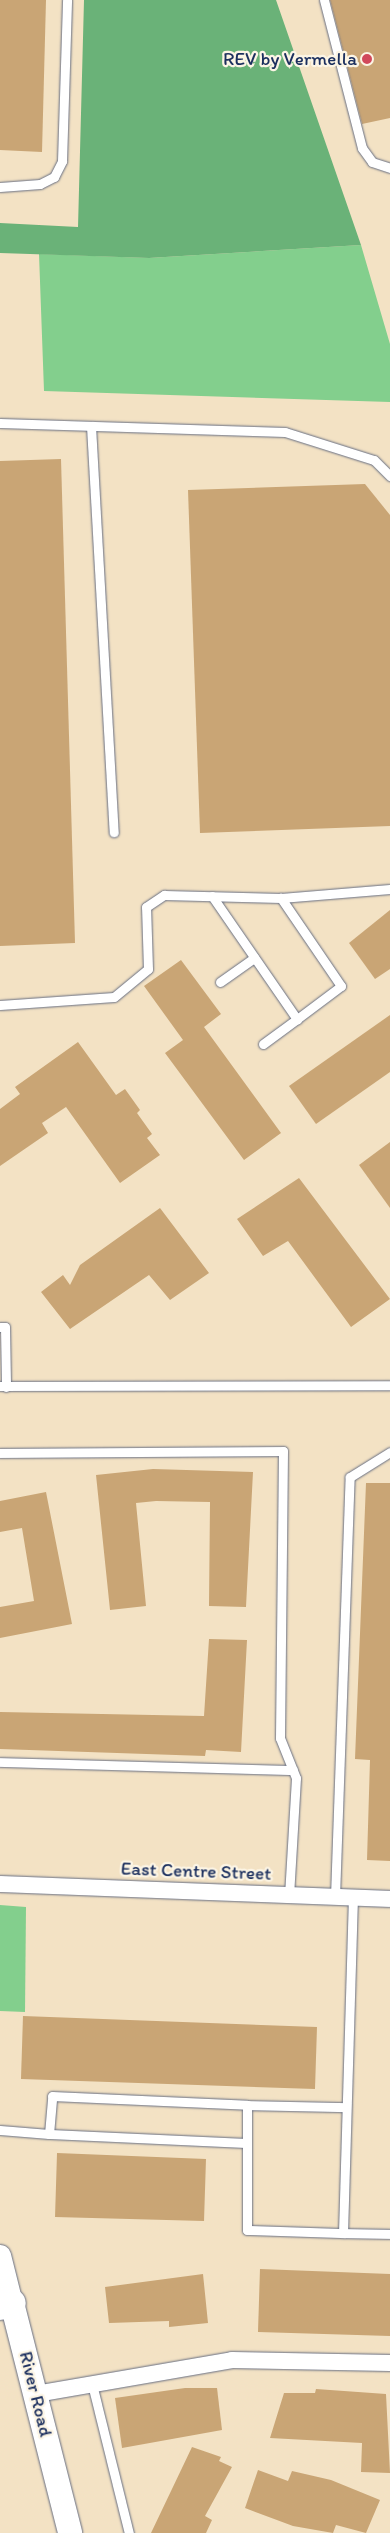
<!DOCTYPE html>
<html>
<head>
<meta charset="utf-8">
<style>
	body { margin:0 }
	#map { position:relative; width:390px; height:2533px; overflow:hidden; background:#f3e2c4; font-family:Itim,sans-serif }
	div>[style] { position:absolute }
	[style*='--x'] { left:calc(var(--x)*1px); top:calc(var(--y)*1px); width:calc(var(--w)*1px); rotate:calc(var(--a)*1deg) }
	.green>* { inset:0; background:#83cf8d }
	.forest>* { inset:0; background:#6ab278 }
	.building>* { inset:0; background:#c9a575 }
	.roads { filter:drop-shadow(0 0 1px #676e82) drop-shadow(0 0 1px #676e82) }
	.service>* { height:9px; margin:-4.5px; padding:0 4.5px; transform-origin:4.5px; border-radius:4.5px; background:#fff }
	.minor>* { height:16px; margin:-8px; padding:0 8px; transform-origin:8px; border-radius:8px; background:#fff }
	.tertiary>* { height:21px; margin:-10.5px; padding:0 10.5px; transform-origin:10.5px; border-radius:10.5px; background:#fff }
	.secondary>* { height:24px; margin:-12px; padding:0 12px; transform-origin:12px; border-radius:12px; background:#fff }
	.motorway>* { height:28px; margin:-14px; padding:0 14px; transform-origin:14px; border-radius:14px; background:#fff }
	.dots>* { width:14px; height:14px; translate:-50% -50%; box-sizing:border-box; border:2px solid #fcf5e5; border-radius:50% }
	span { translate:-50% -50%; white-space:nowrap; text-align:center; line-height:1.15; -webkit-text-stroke:4.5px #fcf5e5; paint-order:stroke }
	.poi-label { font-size:19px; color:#1b2f5e }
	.right { translate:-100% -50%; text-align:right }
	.street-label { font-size:19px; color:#1b2f5e }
</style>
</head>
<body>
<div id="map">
	<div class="green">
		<div style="clip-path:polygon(361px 245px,390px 344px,390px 402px,44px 391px,39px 254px,149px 258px)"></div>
		<div style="clip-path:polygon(0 1905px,26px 1907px,25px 2012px,0 2011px)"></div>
	</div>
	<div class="forest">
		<div style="clip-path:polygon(84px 0,276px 0,361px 245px,149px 258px,0 253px,0 223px,78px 227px)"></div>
	</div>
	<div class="building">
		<div style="clip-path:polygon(0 0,46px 0,42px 152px,0 150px)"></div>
		<div style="clip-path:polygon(330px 0,390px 0,390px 118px,362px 124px)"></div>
		<div style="clip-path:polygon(61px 459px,75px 943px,0 946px,0 461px)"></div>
		<div style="clip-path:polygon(365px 484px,390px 515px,390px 826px,200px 833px,188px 490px)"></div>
		<div style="clip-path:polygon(390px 910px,390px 969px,375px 979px,349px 943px)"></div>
		<div style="clip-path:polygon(181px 960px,221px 1014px,204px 1027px,281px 1133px,244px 1160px,165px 1053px,183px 1040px,144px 986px)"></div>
		<div style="clip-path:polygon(390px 1015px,390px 1072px,316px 1124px,289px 1086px)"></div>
		<div style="clip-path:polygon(78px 1042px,116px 1095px,125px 1089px,140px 1110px,137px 1113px,152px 1134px,147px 1138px,160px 1155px,120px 1183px,66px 1107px,42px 1123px,48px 1133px,0 1166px,0 1109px,20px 1094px,15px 1087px)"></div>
		<div style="clip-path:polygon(390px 1142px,390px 1208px,359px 1165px)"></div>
		<div style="clip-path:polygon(299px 1178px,390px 1299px,351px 1327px,288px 1241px,263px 1256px,237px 1219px)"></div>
		<div style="clip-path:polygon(160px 1208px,209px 1273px,170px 1300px,149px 1275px,70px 1329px,41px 1292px,63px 1275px,70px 1285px,80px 1265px)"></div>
		<div style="clip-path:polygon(153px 1469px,253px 1472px,246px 1607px,209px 1606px,210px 1502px,156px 1501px,136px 1503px,146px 1606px,110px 1610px,96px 1475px)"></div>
		<div style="clip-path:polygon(366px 1483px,390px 1483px,390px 1861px,367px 1860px,370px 1760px,355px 1759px)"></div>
		<div style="clip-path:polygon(46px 1492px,72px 1624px,0 1638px,0 1607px,34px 1601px,22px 1528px,0 1532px,0 1501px)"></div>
		<div style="clip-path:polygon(209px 1639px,247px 1640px,241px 1752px,206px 1750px,205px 1756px,0 1749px,0 1712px,204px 1716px)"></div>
		<div style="clip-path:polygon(23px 2016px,317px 2027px,315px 2089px,21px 2079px)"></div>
		<div style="clip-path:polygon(57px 2153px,206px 2159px,204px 2221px,55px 2217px)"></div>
		<div style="clip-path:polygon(260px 2269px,390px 2274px,390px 2336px,258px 2332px)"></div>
		<div style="clip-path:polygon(203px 2274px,208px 2323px,169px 2327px,169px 2321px,109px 2323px,105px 2287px)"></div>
		<div style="clip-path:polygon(185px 2388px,217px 2388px,222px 2430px,122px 2448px,115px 2398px)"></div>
		<div style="clip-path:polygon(316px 2389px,386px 2394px,390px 2473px,361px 2472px,362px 2443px,270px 2438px,284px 2393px,315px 2393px)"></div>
		<div style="clip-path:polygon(192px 2447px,221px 2457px,219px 2461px,232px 2467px,205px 2516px,212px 2520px,206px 2533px,151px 2533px)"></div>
		<div style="clip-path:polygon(258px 2470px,288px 2481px,292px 2471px,331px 2480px,380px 2500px,366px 2533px,336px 2525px,333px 2533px,293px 2526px,245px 2508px)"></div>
	</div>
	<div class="roads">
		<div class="service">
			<div style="--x:324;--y:0;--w:153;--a:75.6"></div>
			<div style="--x:362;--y:148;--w:17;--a:54"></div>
			<div style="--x:372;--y:162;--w:19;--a:18"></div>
			<div style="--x:0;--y:187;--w:40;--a:-4.3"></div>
			<div style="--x:40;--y:184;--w:16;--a:-27"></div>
			<div style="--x:54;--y:177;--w:18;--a:-63"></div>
			<div style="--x:62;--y:161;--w:161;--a:-88.2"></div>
			<div style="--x:0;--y:423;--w:285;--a:1.8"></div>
			<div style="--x:285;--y:432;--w:93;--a:17.5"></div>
			<div style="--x:374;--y:460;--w:23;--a:45"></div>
			<div style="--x:91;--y:426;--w:407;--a:86.8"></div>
			<div style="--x:212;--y:896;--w:150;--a:55.4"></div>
			<div style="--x:297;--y:1019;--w:55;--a:-36.9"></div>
			<div style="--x:341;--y:986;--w:107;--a:-124.3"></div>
			<div style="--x:220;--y:982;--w:42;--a:-35.2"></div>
			<div style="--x:0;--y:1005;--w:114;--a:-4"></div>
			<div style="--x:114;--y:997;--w:44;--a:-39.5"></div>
			<div style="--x:148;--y:969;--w:62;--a:-91.8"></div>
			<div style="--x:146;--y:907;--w:22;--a:-34"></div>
			<div style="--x:164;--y:895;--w:117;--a:1.5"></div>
			<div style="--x:281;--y:898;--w:109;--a:-4.7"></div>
			<div style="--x:263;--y:1044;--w:42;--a:-36.3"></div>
			<div style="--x:0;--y:1327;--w:5;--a:0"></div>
			<div style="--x:5;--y:1327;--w:60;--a:89"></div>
			<div style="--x:0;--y:1386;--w:390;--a:-0.1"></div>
			<div style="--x:0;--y:1453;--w:283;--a:-0.4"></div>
			<div style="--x:283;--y:1451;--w:287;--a:90.6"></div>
			<div style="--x:280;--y:1738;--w:43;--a:68.2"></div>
			<div style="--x:296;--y:1778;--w:117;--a:93.4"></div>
			<div style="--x:0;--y:1762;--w:293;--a:1.6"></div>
			<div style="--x:335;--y:1897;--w:420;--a:-88"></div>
			<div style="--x:350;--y:1477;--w:47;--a:-32"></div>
			<div style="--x:247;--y:2105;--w:98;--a:1.2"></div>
			<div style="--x:0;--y:2130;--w:49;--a:4.7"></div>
			<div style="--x:49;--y:2134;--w:38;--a:-85"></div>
			<div style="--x:52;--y:2096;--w:195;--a:2.6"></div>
			<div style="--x:247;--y:2105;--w:125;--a:90"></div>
			<div style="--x:247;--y:2230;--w:96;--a:1.8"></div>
			<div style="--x:343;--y:2233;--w:336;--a:-88.3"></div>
			<div style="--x:49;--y:2134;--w:198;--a:2.6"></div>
			<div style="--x:343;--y:2233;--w:47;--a:1.2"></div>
			<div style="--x:92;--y:2384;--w:154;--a:76.1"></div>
		</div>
		<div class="minor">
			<div style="--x:0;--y:1884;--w:390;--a:2.2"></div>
			<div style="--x:36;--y:2394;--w:199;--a:-9.8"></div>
			<div style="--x:232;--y:2360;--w:158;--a:1.1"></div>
		</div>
		<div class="tertiary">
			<div style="--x:0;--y:2255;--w:49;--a:76"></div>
		</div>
		<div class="secondary">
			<div style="--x:12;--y:2303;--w:237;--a:75.8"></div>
		</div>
		<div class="motorway">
			<div style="--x:0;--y:2306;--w:12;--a:-14"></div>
		</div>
	</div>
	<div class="dots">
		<div style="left:367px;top:59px;background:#d1495b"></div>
	</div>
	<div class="poi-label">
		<span class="right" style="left:357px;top:59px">REV by Vermella</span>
	</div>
	<div class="street-label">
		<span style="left:196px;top:1871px;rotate:2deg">East Centre Street</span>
		<span style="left:36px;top:2394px;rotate:76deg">River Road</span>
	</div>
</div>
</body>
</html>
